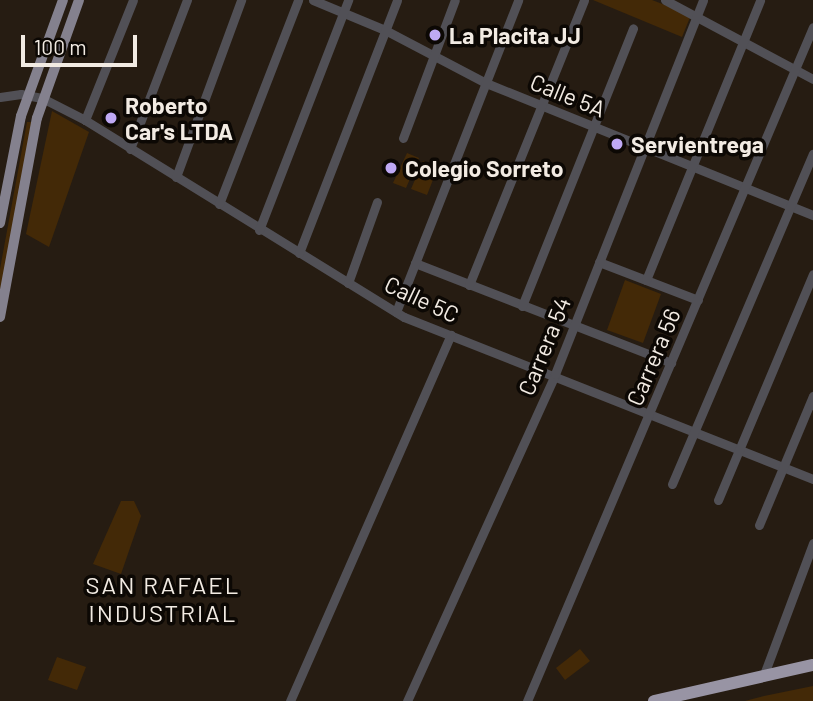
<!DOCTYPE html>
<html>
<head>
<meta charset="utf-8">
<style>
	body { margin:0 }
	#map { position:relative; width:813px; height:701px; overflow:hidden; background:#261c12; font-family:Barlow,sans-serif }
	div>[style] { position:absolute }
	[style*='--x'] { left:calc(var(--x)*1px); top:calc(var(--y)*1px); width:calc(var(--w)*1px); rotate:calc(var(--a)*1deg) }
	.green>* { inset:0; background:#432907 }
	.minor>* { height:9px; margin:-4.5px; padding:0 4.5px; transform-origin:4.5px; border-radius:4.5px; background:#515056 }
	.major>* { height:10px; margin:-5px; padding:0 5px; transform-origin:5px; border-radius:5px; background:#84818e }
	.highway>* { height:12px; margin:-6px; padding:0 6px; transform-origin:6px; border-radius:6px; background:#9894a4 }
	.dots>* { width:19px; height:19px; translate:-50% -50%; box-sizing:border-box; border:4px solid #0c0804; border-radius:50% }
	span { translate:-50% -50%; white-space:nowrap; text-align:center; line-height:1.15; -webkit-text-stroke:7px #0c0804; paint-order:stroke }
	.poi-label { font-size:23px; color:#f2ebe3; font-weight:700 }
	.left { translate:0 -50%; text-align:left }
	.street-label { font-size:23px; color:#f2ebe3 }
	.neighbourhood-label { font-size:24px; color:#f2ebe3; letter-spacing:2px }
	.scale { position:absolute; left:21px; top:35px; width:116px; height:32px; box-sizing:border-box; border:4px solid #f2ebe3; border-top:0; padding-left:9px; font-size:21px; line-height:24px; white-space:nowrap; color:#f2ebe3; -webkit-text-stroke:5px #0c0804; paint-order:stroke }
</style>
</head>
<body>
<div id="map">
	<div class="green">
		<div style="clip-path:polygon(593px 0,652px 0,691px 15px,682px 37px)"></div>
		<div style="clip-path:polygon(52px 111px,89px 132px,49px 247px,26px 234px)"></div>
		<div style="clip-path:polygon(27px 122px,32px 122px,0 300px,0 269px)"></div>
		<div style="clip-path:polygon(407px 153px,419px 158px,406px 188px,393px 183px)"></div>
		<div style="clip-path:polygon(423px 161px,438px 167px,427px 195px,411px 189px)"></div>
		<div style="clip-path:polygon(625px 280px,661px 294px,643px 343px,607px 330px)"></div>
		<div style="clip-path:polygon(121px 501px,134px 501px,141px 516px,121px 574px,93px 564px)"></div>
		<div style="clip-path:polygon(580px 649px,590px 661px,565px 680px,556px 668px)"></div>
		<div style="clip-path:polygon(57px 657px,86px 667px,77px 690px,48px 680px)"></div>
		<div style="clip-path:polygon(813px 686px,813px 701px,745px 701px,764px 696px)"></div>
	</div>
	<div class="minor">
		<div style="--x:313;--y:0;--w:78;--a:22.6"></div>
		<div style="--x:385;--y:30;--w:114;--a:27.7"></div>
		<div style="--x:486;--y:83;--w:353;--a:22"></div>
		<div style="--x:665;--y:0;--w:168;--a:28.1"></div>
		<div style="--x:0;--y:97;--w:21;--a:-8"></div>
		<div style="--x:21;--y:94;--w:21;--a:11"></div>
		<div style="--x:42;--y:98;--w:48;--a:27.1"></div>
		<div style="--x:85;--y:120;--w:375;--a:31.7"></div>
		<div style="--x:404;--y:317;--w:440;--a:21.6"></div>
		<div style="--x:85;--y:120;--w:129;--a:-68.2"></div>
		<div style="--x:403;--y:138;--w:147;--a:-69.4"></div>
		<div style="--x:130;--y:149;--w:160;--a:-69.1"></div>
		<div style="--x:176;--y:177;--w:189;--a:-69.8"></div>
		<div style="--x:219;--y:204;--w:219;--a:-68.8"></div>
		<div style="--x:259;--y:230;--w:247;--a:-68.8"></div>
		<div style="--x:299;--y:253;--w:271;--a:-68.8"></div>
		<div style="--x:599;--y:262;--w:106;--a:21"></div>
		<div style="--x:415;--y:263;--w:275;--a:21.3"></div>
		<div style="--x:646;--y:280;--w:302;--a:-67.8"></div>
		<div style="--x:348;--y:283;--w:86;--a:-70.3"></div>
		<div style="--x:469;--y:285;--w:307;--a:-68"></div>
		<div style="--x:522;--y:306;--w:299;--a:-68.2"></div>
		<div style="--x:396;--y:312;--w:335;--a:-68.6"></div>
		<div style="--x:672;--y:484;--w:359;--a:-66.9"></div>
		<div style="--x:718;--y:500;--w:245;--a:-67.2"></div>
		<div style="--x:759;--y:525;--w:140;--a:-67.3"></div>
		<div style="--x:763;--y:677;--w:143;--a:-69.5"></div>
		<div style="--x:290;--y:701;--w:400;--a:-66.3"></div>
		<div style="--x:407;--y:701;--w:359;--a:-65.6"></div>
		<div style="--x:555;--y:374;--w:402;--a:-68.4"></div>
		<div style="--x:527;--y:701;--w:732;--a:-67.01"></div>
	</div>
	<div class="major">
		<div style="--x:0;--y:223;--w:109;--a:-78.9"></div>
		<div style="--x:21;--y:116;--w:123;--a:-70.1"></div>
		<div style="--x:0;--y:317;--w:202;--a:-79.5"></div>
		<div style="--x:37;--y:118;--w:125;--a:-70.4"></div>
	</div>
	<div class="highway">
		<div style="--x:654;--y:701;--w:163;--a:-12.8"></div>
	</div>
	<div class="dots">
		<div style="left:435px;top:35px;background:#bfa9f4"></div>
		<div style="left:111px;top:118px;background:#bfa9f4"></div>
		<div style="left:617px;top:144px;background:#bfa9f4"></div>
		<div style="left:391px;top:168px;background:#bfa9f4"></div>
	</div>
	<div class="poi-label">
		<span class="left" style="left:449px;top:35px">La Placita JJ</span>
		<span class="left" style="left:125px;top:118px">Roberto<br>Car's LTDA</span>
		<span class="left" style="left:631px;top:144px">Servientrega</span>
		<span class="left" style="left:405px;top:168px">Colegio Sorreto</span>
	</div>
	<div class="street-label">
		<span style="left:568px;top:95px;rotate:22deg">Calle 5A</span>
		<span style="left:422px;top:299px;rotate:25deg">Calle 5C</span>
		<span style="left:544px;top:346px;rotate:-68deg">Carrera 54</span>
		<span style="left:653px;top:357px;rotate:-67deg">Carrera 56</span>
	</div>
	<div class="neighbourhood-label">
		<span style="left:163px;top:599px">SAN RAFAEL<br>INDUSTRIAL</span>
	</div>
	<div class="scale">100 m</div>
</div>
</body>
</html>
